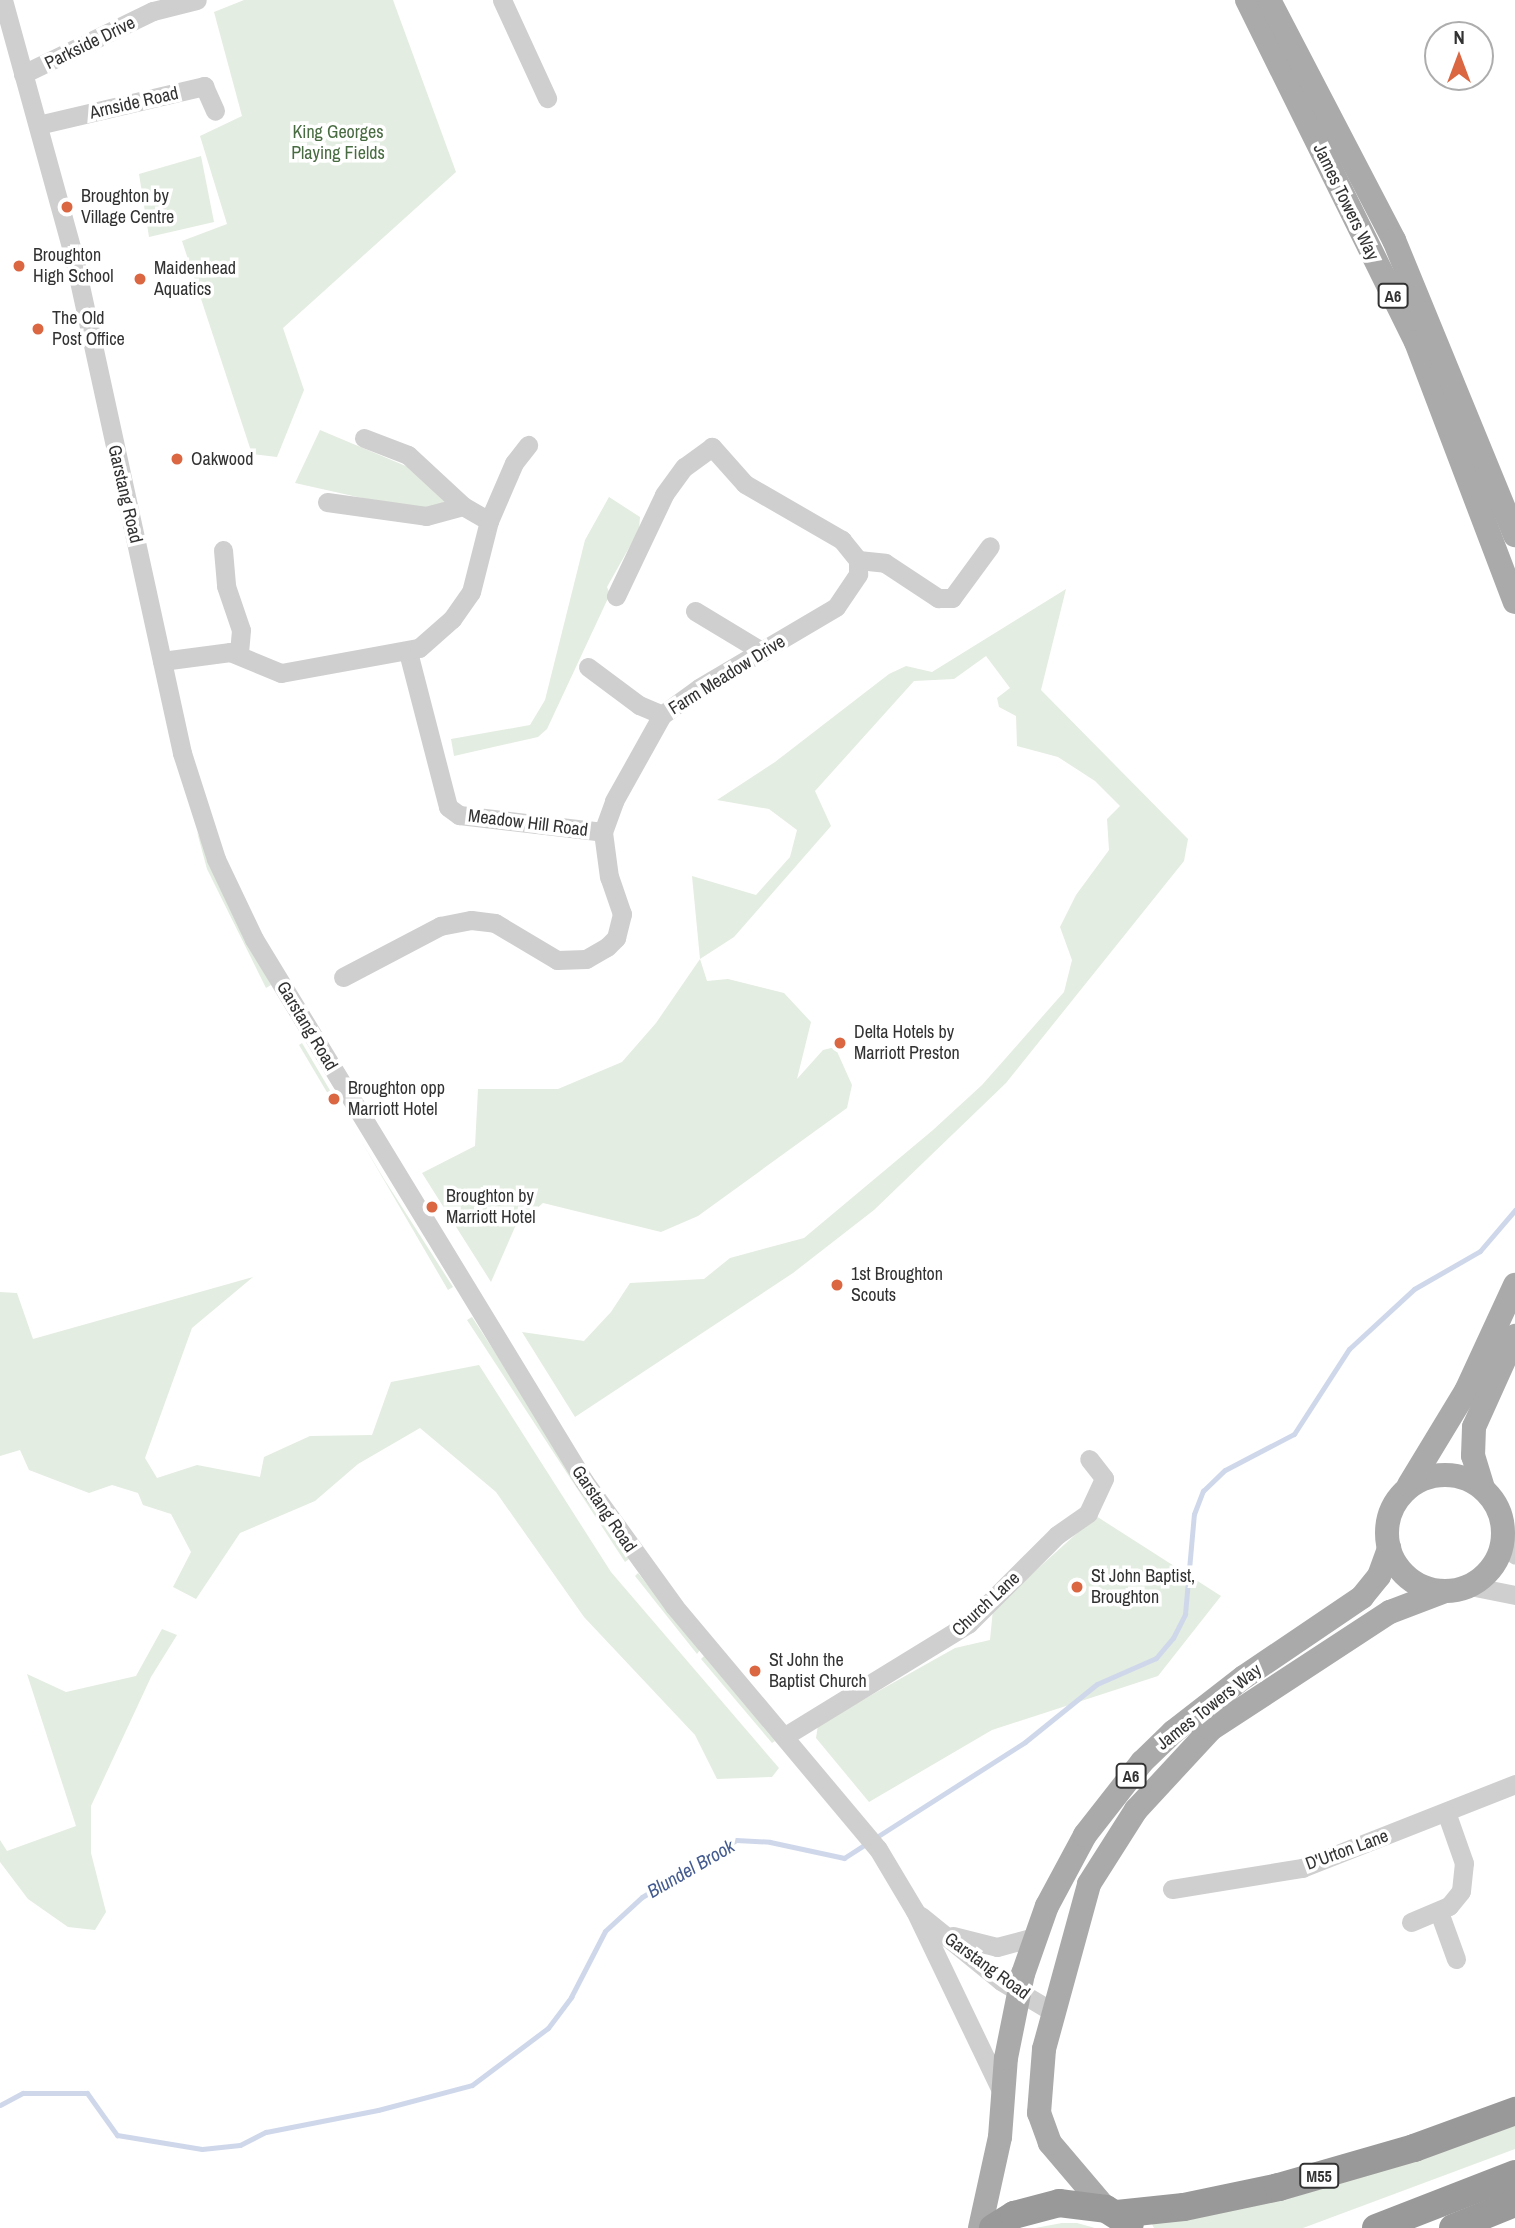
<!DOCTYPE html>
<html>
<head>
<meta charset="utf-8">
<style>
	body { margin:0 }
	#map { position:relative; width:1515px; height:2228px; overflow:hidden; background:#fff; font-family:"Archivo Narrow",sans-serif }
	div>[style] { position:absolute }
	[style*='--x'] { left:calc(var(--x)*1px); top:calc(var(--y)*1px); width:calc(var(--w)*1px); rotate:calc(var(--a)*1deg) }
	.green>* { inset:0; background:#e4ede1 }
	.stream>* { height:5px; margin:-2.5px; padding:0 2.5px; transform-origin:2.5px; border-radius:2.5px; background:#cfd8eb }
	.minor>* { height:19px; margin:-9.5px; padding:0 9.5px; transform-origin:9.5px; border-radius:9.5px; background:#cfcfcf }
	.major>* { height:24px; margin:-12px; padding:0 12px; transform-origin:12px; border-radius:12px; background:#aaa }
	.major>.ring { margin:-12px; padding:0; box-sizing:content-box; background:none; border:24px solid #aaa; border-radius:50% }
	.highway>* { height:28px; margin:-14px; padding:0 14px; transform-origin:14px; border-radius:14px; background:#999 }
	.dots>* { width:19px; height:19px; translate:-50% -50%; box-sizing:border-box; border:4px solid #fff; border-radius:50% }
	span { translate:-50% -50%; white-space:nowrap; text-align:center; line-height:1.15; -webkit-text-stroke:7px #fff; paint-order:stroke }
	.shield-label span { padding:2px 5px; background:#fff; border:2px solid; border-radius:5px; -webkit-text-stroke-width:0 }
	.shield-label { font-size:16px; color:#323232; font-weight:700 }
	.street-label { font-size:18px; color:#323232 }
	.park-label { font-size:18px; color:#486b41 }
	.poi-label { font-size:18px; color:#323232 }
	.left { translate:0 -50%; text-align:left }
	.water-label { font-size:19px; color:#445b90; font-style:italic }
	.north { position:absolute; left:1424px; top:21px; width:70px; height:70px; box-sizing:border-box; background:#fff; border:2px solid #adadad; border-radius:50%; rotate:0deg; font-size:19px; font-weight:700; line-height:28px; text-align:center; color:#323232 }
	.north::after { content:''; display:block; margin:auto; width:24px; height:32px; background:#da6642; clip-path:polygon(50% 0,100% 100%,50% 72%,0 100%) }
</style>
</head>
<body>
<div id="map">
	<div class="green">
		<div style="clip-path:polygon(244px 0,393px 0,456px 172px,283px 328px,304px 390px,277px 457px,252px 454px,182px 241px,227px 224px,200px 136px,242px 116px,214px 12px)"></div>
		<div style="clip-path:polygon(201px 156px,214px 222px,149px 237px,139px 174px)"></div>
		<div style="clip-path:polygon(320px 430px,420px 472px,450px 501px,420px 511px,295px 483px)"></div>
		<div style="clip-path:polygon(609px 497px,640px 517px,639px 530px,607px 587px,610px 594px,547px 729px,538px 737px,454px 756px,451px 739px,530px 725px,545px 700px,585px 540px)"></div>
		<div style="clip-path:polygon(1066px 589px,1041px 690px,1188px 839px,1184px 861px,1006px 1083px,874px 1210px,793px 1273px,575px 1417px,522px 1332px,584px 1341px,611px 1312px,630px 1283px,704px 1279px,730px 1258px,804px 1238px,933px 1130px,982px 1085px,1064px 992px,1072px 960px,1060px 927px,1076px 895px,1109px 850px,1107px 819px,1120px 806px,1095px 781px,1058px 757px,1017px 746px,1016px 716px,999px 707px,997px 698px,1010px 688px,986px 656px,954px 679px,914px 681px,815px 791px,831px 826px,734px 937px,700px 959px,707px 981px,728px 979px,784px 993px,811px 1022px,797px 1079px,823px 1050px,835px 1047px,852px 1085px,847px 1108px,698px 1216px,661px 1232px,543px 1203px,515px 1227px,491px 1282px,422px 1173px,475px 1146px,478px 1089px,558px 1089px,622px 1062px,656px 1023px,700px 959px,692px 876px,756px 895px,790px 857px,797px 830px,769px 809px,717px 800px,775px 762px,889px 674px,906px 666px,932px 672px)"></div>
		<div style="clip-path:polygon(197px 832px,271px 985px,266px 988px,207px 869px)"></div>
		<div style="clip-path:polygon(302px 1043px,331px 1092px,328px 1094px,299px 1045px)"></div>
		<div style="clip-path:polygon(360px 1139px,384px 1179px,453px 1287px,448px 1290px)"></div>
		<div style="clip-path:polygon(253px 1277px,192px 1328px,145px 1458px,157px 1478px,197px 1465px,260px 1477px,264px 1457px,310px 1436px,372px 1435px,391px 1382px,479px 1365px,611px 1572px,779px 1768px,772px 1777px,717px 1779px,695px 1735px,584px 1617px,496px 1492px,420px 1428px,358px 1464px,315px 1501px,240px 1533px,196px 1599px,173px 1587px,191px 1552px,171px 1514px,143px 1505px,138px 1493px,112px 1485px,89px 1493px,29px 1470px,20px 1450px,0 1456px,0 1292px,17px 1293px,33px 1339px)"></div>
		<div style="clip-path:polygon(472px 1317px,629px 1559px,625px 1562px,467px 1320px)"></div>
		<div style="clip-path:polygon(1096px 1516px,1221px 1596px,1158px 1676px,992px 1730px,869px 1802px,816px 1738px,818px 1725px,955px 1648px,990px 1640px,993px 1609px)"></div>
		<div style="clip-path:polygon(638px 1573px,700px 1650px,697px 1654px,635px 1576px)"></div>
		<div style="clip-path:polygon(162px 1629px,177px 1635px,151px 1677px,91px 1806px,91px 1853px,106px 1912px,95px 1930px,68px 1927px,28px 1899px,0 1862px,0 1840px,7px 1851px,76px 1826px,27px 1674px,66px 1692px,136px 1676px)"></div>
		<div style="clip-path:polygon(704px 1656px,775px 1741px,772px 1743px,701px 1659px)"></div>
		<div style="clip-path:polygon(1515px 2121px,1515px 2149px,1303px 2228px,1154px 2228px,1146px 2213px)"></div>
		<div style="clip-path:polygon(1062px 2223px,1077px 2223px,1095px 2228px,1035px 2228px)"></div>
	</div>
	<div class="stream">
		<div style="--x:875;--y:1838;--w:178;--a:-32.6"></div>
		<div style="--x:1025;--y:1742;--w:92;--a:-38.9"></div>
		<div style="--x:1097;--y:1684;--w:64;--a:-23.8"></div>
		<div style="--x:1156;--y:1658;--w:26;--a:-50"></div>
		<div style="--x:1173;--y:1638;--w:27;--a:-63"></div>
		<div style="--x:1185;--y:1614;--w:100;--a:-84.9"></div>
		<div style="--x:1194;--y:1514;--w:25;--a:-69"></div>
		<div style="--x:1203;--y:1491;--w:30;--a:-44"></div>
		<div style="--x:1225;--y:1470;--w:78;--a:-27.6"></div>
		<div style="--x:1294;--y:1434;--w:101;--a:-57.1"></div>
		<div style="--x:1349;--y:1349;--w:88;--a:-42.7"></div>
		<div style="--x:1414;--y:1289;--w:76;--a:-29.9"></div>
		<div style="--x:1480;--y:1251;--w:54;--a:-49.5"></div>
		<div style="--x:0;--y:2105;--w:26;--a:-28"></div>
		<div style="--x:23;--y:2093;--w:64;--a:0"></div>
		<div style="--x:87;--y:2093;--w:52;--a:54.5"></div>
		<div style="--x:117;--y:2135;--w:86;--a:9.4"></div>
		<div style="--x:202;--y:2149;--w:38;--a:-6"></div>
		<div style="--x:240;--y:2145;--w:29;--a:-27"></div>
		<div style="--x:266;--y:2132;--w:114;--a:-11.1"></div>
		<div style="--x:378;--y:2110;--w:97;--a:-14.9"></div>
		<div style="--x:472;--y:2085;--w:95;--a:-36.9"></div>
		<div style="--x:548;--y:2028;--w:39;--a:-53"></div>
		<div style="--x:571;--y:1997;--w:74;--a:-62.7"></div>
		<div style="--x:605;--y:1931;--w:50;--a:-42.6"></div>
		<div style="--x:642;--y:1897;--w:110;--a:-31.2"></div>
		<div style="--x:736;--y:1840;--w:34;--a:3"></div>
		<div style="--x:770;--y:1842;--w:76;--a:12.2"></div>
		<div style="--x:844;--y:1858;--w:27;--a:-33"></div>
	</div>
	<div class="minor">
		<div style="--x:3;--y:0;--w:268;--a:74.6"></div>
		<div style="--x:74;--y:258;--w:507;--a:77.69"></div>
		<div style="--x:182;--y:753;--w:111;--a:72.2"></div>
		<div style="--x:216;--y:859;--w:89;--a:64.6"></div>
		<div style="--x:254;--y:939;--w:635;--a:58.66"></div>
		<div style="--x:584;--y:1481;--w:154;--a:54.2"></div>
		<div style="--x:674;--y:1606;--w:317;--a:50"></div>
		<div style="--x:878;--y:1849;--w:72;--a:59.2"></div>
		<div style="--x:915;--y:1911;--w:204;--a:64.4"></div>
		<div style="--x:502;--y:0;--w:108;--a:65.3"></div>
		<div style="--x:23;--y:74;--w:144;--a:-25.9"></div>
		<div style="--x:153;--y:11;--w:45;--a:-14"></div>
		<div style="--x:38;--y:125;--w:171;--a:-13.2"></div>
		<div style="--x:204;--y:86;--w:27;--a:66"></div>
		<div style="--x:364;--y:438;--w:47;--a:21.1"></div>
		<div style="--x:408;--y:455;--w:75;--a:42.8"></div>
		<div style="--x:327;--y:502;--w:100;--a:8"></div>
		<div style="--x:426;--y:516;--w:38;--a:-15"></div>
		<div style="--x:463;--y:506;--w:30;--a:30"></div>
		<div style="--x:223;--y:550;--w:36;--a:85"></div>
		<div style="--x:226;--y:586;--w:46;--a:71.2"></div>
		<div style="--x:241;--y:630;--w:23;--a:95"></div>
		<div style="--x:858;--y:560;--w:27;--a:6"></div>
		<div style="--x:885;--y:563;--w:64;--a:33.4"></div>
		<div style="--x:938;--y:598;--w:14;--a:0"></div>
		<div style="--x:952;--y:598;--w:64;--a:-53.8"></div>
		<div style="--x:695;--y:611;--w:79;--a:31.1"></div>
		<div style="--x:408;--y:652;--w:160;--a:75.5"></div>
		<div style="--x:448;--y:807;--w:14;--a:36"></div>
		<div style="--x:459;--y:815;--w:145;--a:6.7"></div>
		<div style="--x:162;--y:661;--w:69;--a:-7.5"></div>
		<div style="--x:230;--y:652;--w:55;--a:22.4"></div>
		<div style="--x:281;--y:673;--w:140;--a:-10.3"></div>
		<div style="--x:419;--y:648;--w:44;--a:-41.3"></div>
		<div style="--x:452;--y:619;--w:33;--a:-55"></div>
		<div style="--x:471;--y:592;--w:73;--a:-75.8"></div>
		<div style="--x:489;--y:521;--w:63;--a:-66.7"></div>
		<div style="--x:514;--y:463;--w:23;--a:-52"></div>
		<div style="--x:588;--y:667;--w:64;--a:36.7"></div>
		<div style="--x:639;--y:705;--w:25;--a:23"></div>
		<div style="--x:343;--y:977;--w:110;--a:-27.7"></div>
		<div style="--x:440;--y:926;--w:32;--a:-11"></div>
		<div style="--x:471;--y:920;--w:24;--a:7"></div>
		<div style="--x:495;--y:923;--w:72;--a:30.8"></div>
		<div style="--x:557;--y:960;--w:29;--a:-2"></div>
		<div style="--x:586;--y:959;--w:24;--a:-30"></div>
		<div style="--x:607;--y:947;--w:13;--a:-45"></div>
		<div style="--x:616;--y:938;--w:25;--a:-76"></div>
		<div style="--x:622;--y:914;--w:39;--a:-109"></div>
		<div style="--x:609;--y:877;--w:45;--a:-97.6"></div>
		<div style="--x:603;--y:832;--w:33;--a:-70"></div>
		<div style="--x:614;--y:801;--w:98;--a:-60.8"></div>
		<div style="--x:662;--y:715;--w:46;--a:-36.1"></div>
		<div style="--x:699;--y:688;--w:159;--a:-30.6"></div>
		<div style="--x:836;--y:607;--w:40;--a:-56"></div>
		<div style="--x:858;--y:574;--w:14;--a:-90"></div>
		<div style="--x:858;--y:560;--w:26;--a:-129"></div>
		<div style="--x:842;--y:540;--w:112;--a:-150"></div>
		<div style="--x:745;--y:484;--w:50;--a:-131.7"></div>
		<div style="--x:712;--y:447;--w:34;--a:144"></div>
		<div style="--x:684;--y:467;--w:34;--a:126"></div>
		<div style="--x:664;--y:495;--w:112;--a:115.4"></div>
		<div style="--x:1504;--y:1531;--w:26;--a:65"></div>
		<div style="--x:1470;--y:1586;--w:46;--a:11.3"></div>
		<div style="--x:785;--y:1736;--w:215;--a:-31.5"></div>
		<div style="--x:968;--y:1624;--w:126;--a:-45"></div>
		<div style="--x:1057;--y:1535;--w:38;--a:-35"></div>
		<div style="--x:1088;--y:1513;--w:38;--a:-65"></div>
		<div style="--x:1104;--y:1478;--w:24;--a:-128"></div>
		<div style="--x:1172;--y:1889;--w:132;--a:-9.2"></div>
		<div style="--x:1302;--y:1868;--w:229;--a:-21.5"></div>
		<div style="--x:1439;--y:1912;--w:50;--a:70.1"></div>
		<div style="--x:921;--y:1916;--w:103;--a:39.1"></div>
		<div style="--x:1001;--y:1981;--w:61;--a:30.8"></div>
		<div style="--x:1411;--y:1922;--w:41;--a:-22.8"></div>
		<div style="--x:1449;--y:1906;--w:19;--a:-51"></div>
		<div style="--x:1461;--y:1891;--w:28;--a:-84"></div>
		<div style="--x:1464;--y:1863;--w:54;--a:-109.4"></div>
		<div style="--x:953;--y:1936;--w:45;--a:14"></div>
		<div style="--x:997;--y:1947;--w:38;--a:-15"></div>
	</div>
	<div class="major">
		<div style="--x:1247;--y:0;--w:381;--a:63.7"></div>
		<div style="--x:1416;--y:342;--w:278;--a:69.2"></div>
		<div style="--x:1269;--y:0;--w:271;--a:62.5"></div>
		<div style="--x:1394;--y:240;--w:319;--a:67.7"></div>
		<div class="ring" style="left:1387px;top:1475px;width:92px;height:92px"></div>
		<div style="--x:1409;--y:1485;--w:110;--a:-58.8"></div>
		<div style="--x:1466;--y:1391;--w:117;--a:-65.2"></div>
		<div style="--x:1483;--y:1488;--w:34;--a:-107"></div>
		<div style="--x:1473;--y:1456;--w:29;--a:-88"></div>
		<div style="--x:1474;--y:1427;--w:100;--a:-65.7"></div>
		<div style="--x:1106;--y:2209;--w:87;--a:-130.3"></div>
		<div style="--x:1050;--y:2143;--w:32;--a:-110"></div>
		<div style="--x:1039;--y:2113;--w:64;--a:-85.5"></div>
		<div style="--x:1044;--y:2049;--w:171;--a:-74.7"></div>
		<div style="--x:1089;--y:1884;--w:88;--a:-57.6"></div>
		<div style="--x:1136;--y:1810;--w:110;--a:-47.2"></div>
		<div style="--x:1211;--y:1729;--w:214;--a:-33.2"></div>
		<div style="--x:1390;--y:1612;--w:59;--a:-20.9"></div>
		<div style="--x:980;--y:2228;--w:93;--a:-77.6"></div>
		<div style="--x:1000;--y:2137;--w:79;--a:-85.7"></div>
		<div style="--x:1006;--y:2058;--w:86;--a:-78.6"></div>
		<div style="--x:1023;--y:1974;--w:72;--a:-70.6"></div>
		<div style="--x:1047;--y:1906;--w:81;--a:-61.8"></div>
		<div style="--x:1085;--y:1835;--w:93;--a:-52"></div>
		<div style="--x:1142;--y:1762;--w:43;--a:-44.1"></div>
		<div style="--x:1173;--y:1732;--w:90;--a:-37.8"></div>
		<div style="--x:1244;--y:1677;--w:143;--a:-34.1"></div>
		<div style="--x:1362;--y:1597;--w:27;--a:-51"></div>
		<div style="--x:1379;--y:1576;--w:30;--a:-70"></div>
	</div>
	<div class="highway">
		<div style="--x:1117;--y:2214;--w:67;--a:-6"></div>
		<div style="--x:1184;--y:2207;--w:97;--a:-11.9"></div>
		<div style="--x:1279;--y:2187;--w:141;--a:-16.1"></div>
		<div style="--x:1414;--y:2148;--w:108;--a:-20.1"></div>
		<div style="--x:993;--y:2228;--w:25;--a:-32"></div>
		<div style="--x:1014;--y:2215;--w:47;--a:-14.9"></div>
		<div style="--x:1059;--y:2203;--w:47;--a:7.3"></div>
		<div style="--x:1106;--y:2209;--w:28;--a:32"></div>
		<div style="--x:1376;--y:2228;--w:149;--a:-21.2"></div>
		<div style="--x:1453;--y:2228;--w:67;--a:-22"></div>
	</div>
	<div class="dots">
		<div style="left:67px;top:207px;background:#da6642"></div>
		<div style="left:19px;top:266px;background:#da6642"></div>
		<div style="left:140px;top:279px;background:#da6642"></div>
		<div style="left:38px;top:329px;background:#da6642"></div>
		<div style="left:177px;top:459px;background:#da6642"></div>
		<div style="left:840px;top:1043px;background:#da6642"></div>
		<div style="left:334px;top:1099px;background:#da6642"></div>
		<div style="left:432px;top:1207px;background:#da6642"></div>
		<div style="left:837px;top:1285px;background:#da6642"></div>
		<div style="left:1077px;top:1587px;background:#da6642"></div>
		<div style="left:755px;top:1671px;background:#da6642"></div>
	</div>
	<div class="shield-label">
		<span style="left:1393px;top:296px">A6</span>
		<span style="left:1131px;top:1776px">A6</span>
		<span style="left:1319px;top:2176px">M55</span>
	</div>
	<div class="street-label">
		<span style="left:90px;top:43px;rotate:-26deg">Parkside Drive</span>
		<span style="left:134px;top:103px;rotate:-13deg">Arnside Road</span>
		<span style="left:1346px;top:202px;rotate:64deg">James Towers Way</span>
		<span style="left:125px;top:494px;rotate:77deg">Garstang Road</span>
		<span style="left:727px;top:675px;rotate:-32deg">Farm Meadow Drive</span>
		<span style="left:528px;top:823px;rotate:7deg">Meadow Hill Road</span>
		<span style="left:307px;top:1026px;rotate:59deg">Garstang Road</span>
		<span style="left:604px;top:1509px;rotate:56deg">Garstang Road</span>
		<span style="left:986px;top:1604px;rotate:-43deg">Church Lane</span>
		<span style="left:1209px;top:1707px;rotate:-38deg">James Towers Way</span>
		<span style="left:1347px;top:1850px;rotate:-20deg">D'Urton Lane</span>
		<span style="left:987px;top:1966px;rotate:36deg">Garstang Road</span>
	</div>
	<div class="park-label">
		<span style="left:338px;top:143px">King Georges<br>Playing Fields</span>
	</div>
	<div class="poi-label">
		<span class="left" style="left:81px;top:207px">Broughton by<br>Village Centre</span>
		<span class="left" style="left:33px;top:266px">Broughton<br>High School</span>
		<span class="left" style="left:154px;top:279px">Maidenhead<br>Aquatics</span>
		<span class="left" style="left:52px;top:329px">The Old<br>Post Office</span>
		<span class="left" style="left:191px;top:459px">Oakwood</span>
		<span class="left" style="left:854px;top:1043px">Delta Hotels by<br>Marriott Preston</span>
		<span class="left" style="left:348px;top:1099px">Broughton opp<br>Marriott Hotel</span>
		<span class="left" style="left:446px;top:1207px">Broughton by<br>Marriott Hotel</span>
		<span class="left" style="left:851px;top:1285px">1st Broughton<br>Scouts</span>
		<span class="left" style="left:1091px;top:1587px">St John Baptist,<br>Broughton</span>
		<span class="left" style="left:769px;top:1671px">St John the<br>Baptist Church</span>
	</div>
	<div class="water-label">
		<span style="left:691px;top:1869px;rotate:-30deg">Blundel Brook</span>
	</div>
	<div class="north">N</div>
</div>
</body>
</html>
